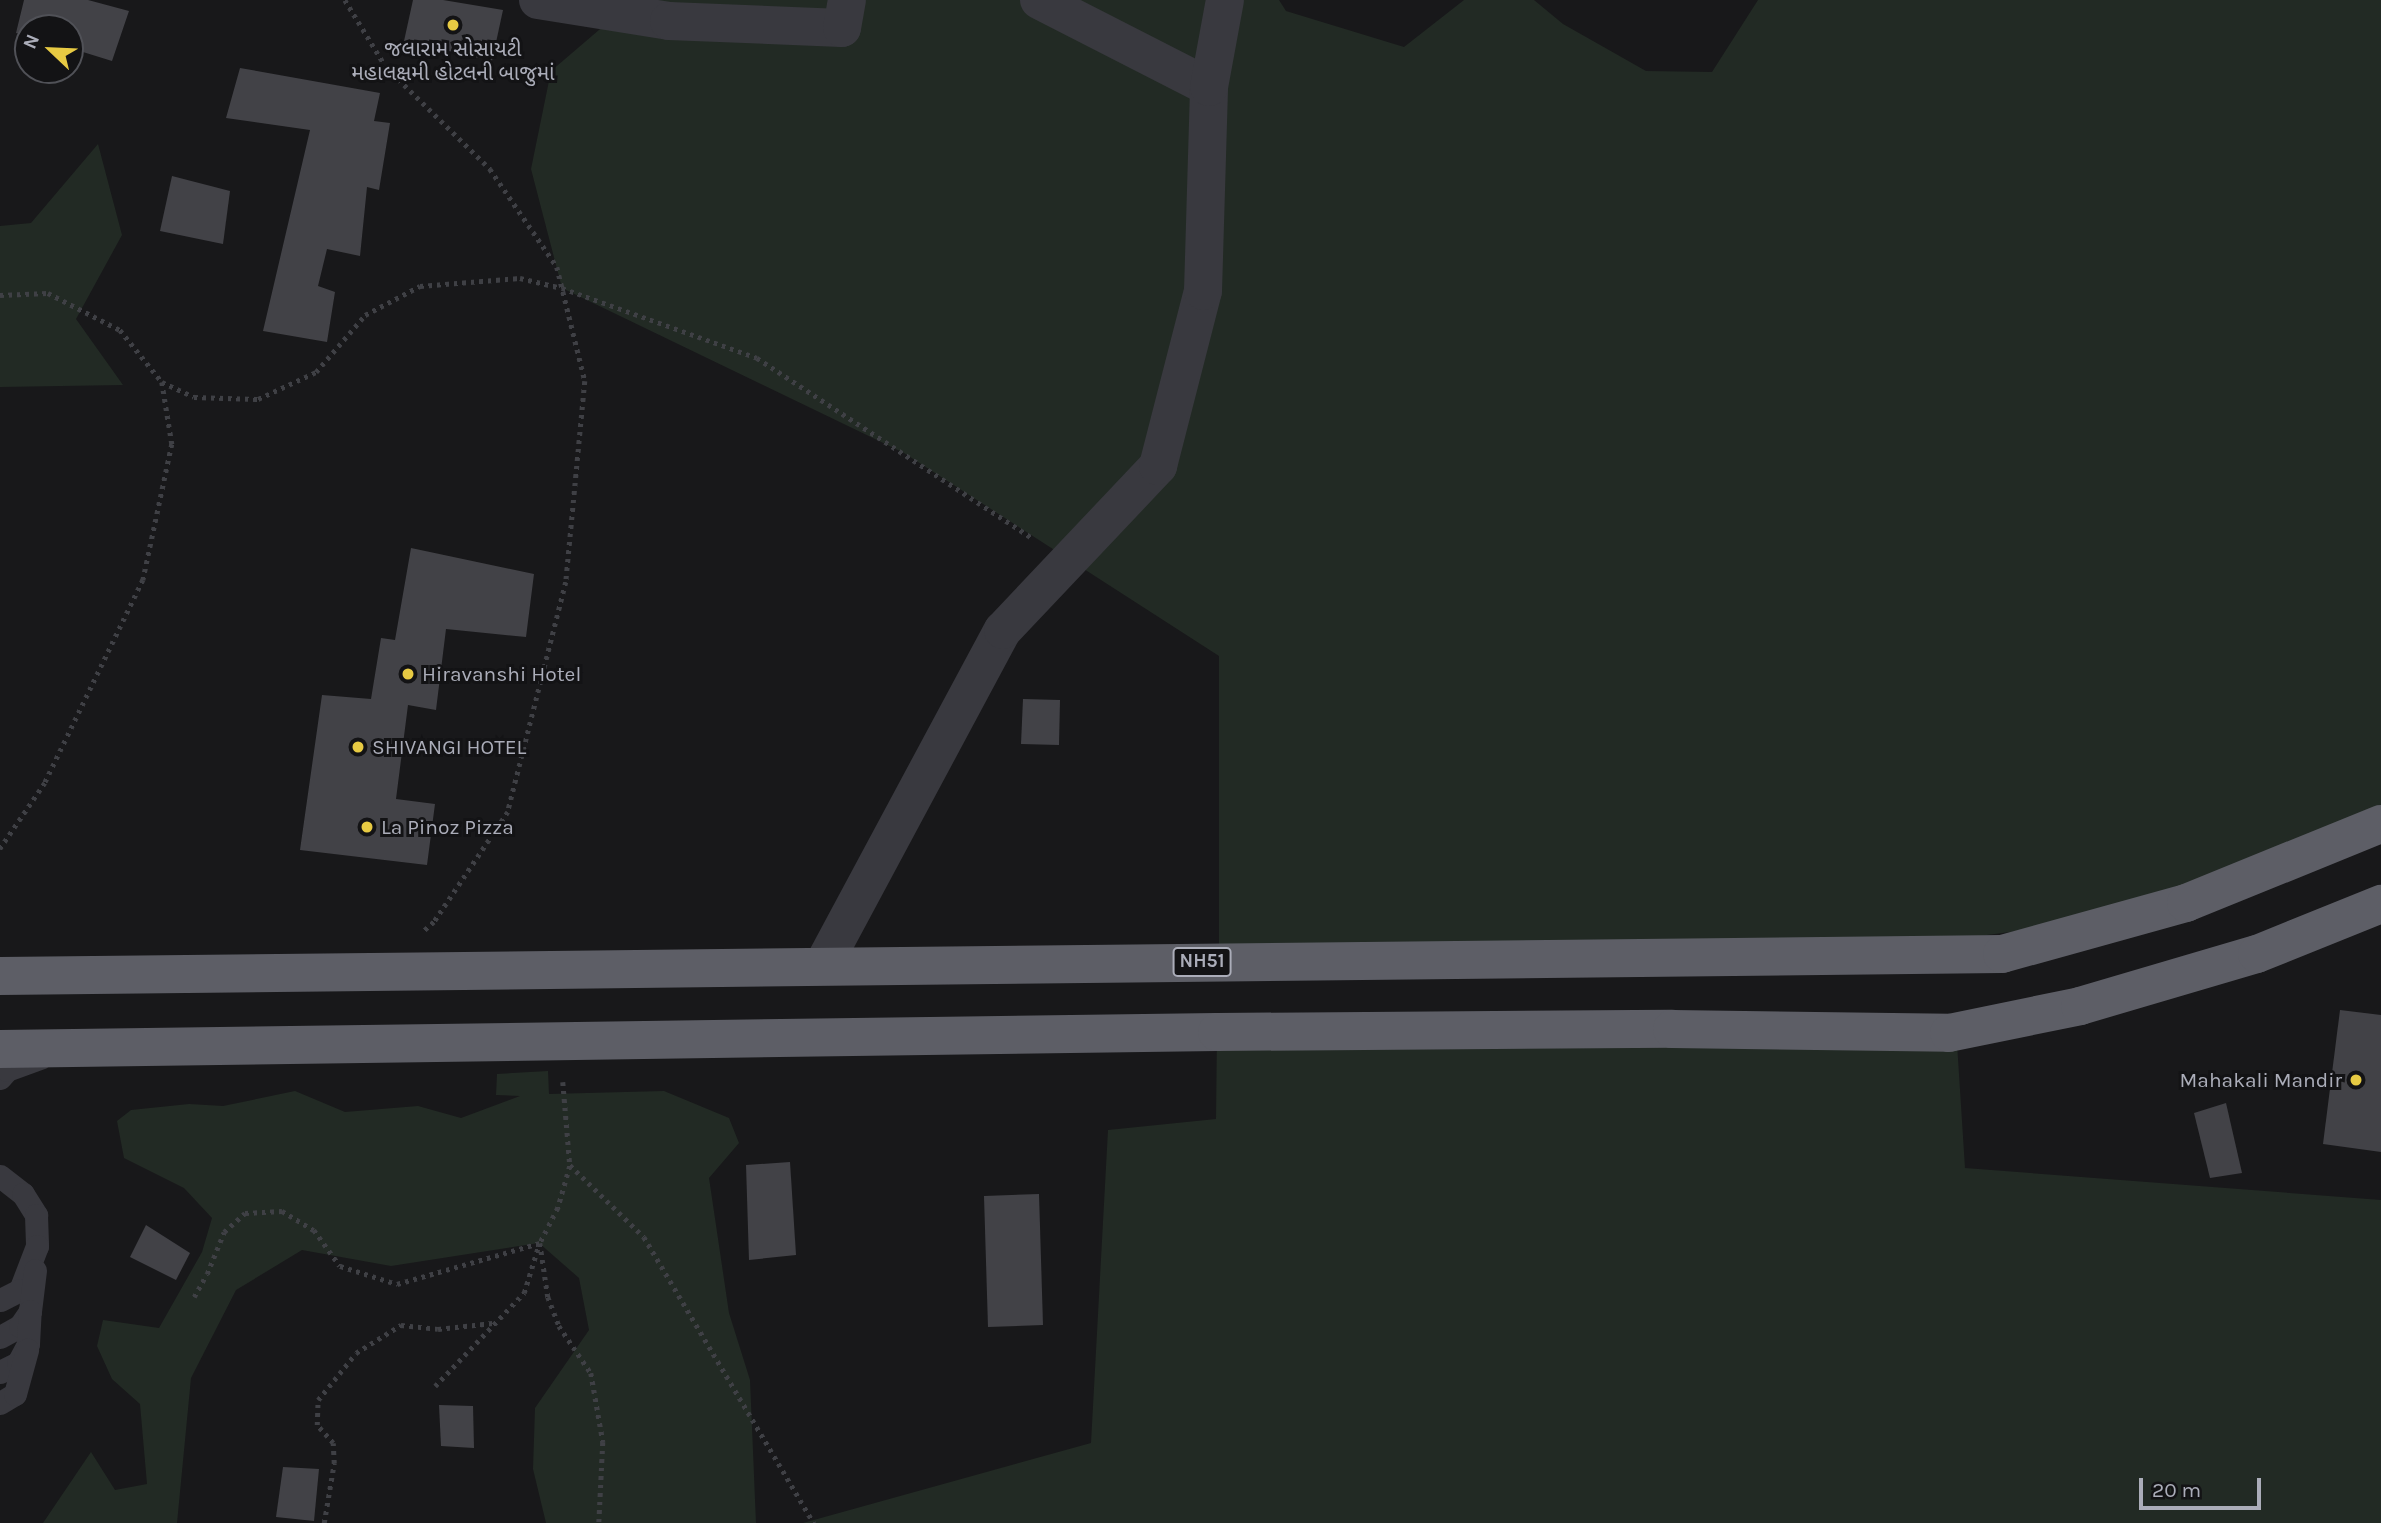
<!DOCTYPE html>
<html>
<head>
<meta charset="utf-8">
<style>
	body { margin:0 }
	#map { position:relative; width:2381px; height:1523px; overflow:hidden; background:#18181a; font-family:Karla,"Noto Sans Gujarati",sans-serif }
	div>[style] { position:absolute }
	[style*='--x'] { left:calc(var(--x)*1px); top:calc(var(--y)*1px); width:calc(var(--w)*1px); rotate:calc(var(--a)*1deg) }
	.green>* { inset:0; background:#222a24 }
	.building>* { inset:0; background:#424247 }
	.path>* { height:4.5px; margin-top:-2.25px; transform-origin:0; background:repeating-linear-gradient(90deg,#3f4045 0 3.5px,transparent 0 8.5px) }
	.service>* { height:23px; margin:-11.5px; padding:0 11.5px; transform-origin:11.5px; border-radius:11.5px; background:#39393f }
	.minor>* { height:38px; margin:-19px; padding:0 19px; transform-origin:19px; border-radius:19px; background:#39393f }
	.trunk>* { height:38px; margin:-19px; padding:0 19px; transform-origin:19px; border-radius:19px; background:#5d5e66 }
	.dots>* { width:19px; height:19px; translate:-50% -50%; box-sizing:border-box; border:4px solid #131315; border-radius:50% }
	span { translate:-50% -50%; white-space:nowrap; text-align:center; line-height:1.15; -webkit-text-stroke:6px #131315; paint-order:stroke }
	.shield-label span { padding:2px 5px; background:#131315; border:2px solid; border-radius:5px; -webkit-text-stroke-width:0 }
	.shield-label { font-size:19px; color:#abadb9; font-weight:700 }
	.poi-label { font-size:21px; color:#abadb9 }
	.left { translate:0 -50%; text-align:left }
	.right { translate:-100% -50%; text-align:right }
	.north { position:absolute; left:14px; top:14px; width:70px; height:70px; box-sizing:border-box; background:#131315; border:2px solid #505157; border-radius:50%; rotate:293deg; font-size:19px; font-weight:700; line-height:28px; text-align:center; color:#abadb9 }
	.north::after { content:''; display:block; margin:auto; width:24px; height:32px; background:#e7ca43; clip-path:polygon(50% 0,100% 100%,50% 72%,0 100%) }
	.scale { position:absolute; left:2139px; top:1478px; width:122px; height:32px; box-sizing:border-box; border:4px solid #abadb9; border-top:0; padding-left:9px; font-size:21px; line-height:24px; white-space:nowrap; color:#abadb9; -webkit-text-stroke:5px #131315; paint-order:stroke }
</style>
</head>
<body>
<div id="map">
	<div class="green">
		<div style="clip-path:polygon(634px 0,1279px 0,1286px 11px,1404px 47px,1464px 0,1534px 0,1563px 24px,1646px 71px,1712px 72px,1758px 0,2381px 0,2381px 822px,2144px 915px,1830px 955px,1219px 962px,1219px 656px,904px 453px,562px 288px,531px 169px,551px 71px)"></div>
		<div style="clip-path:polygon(98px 144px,122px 235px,76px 319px,123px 385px,0 387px,0 226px,31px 223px)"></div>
		<div style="clip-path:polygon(1217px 1032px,1957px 1043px,1965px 1168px,2381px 1200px,2381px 1523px,803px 1523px,1091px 1443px,1108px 1130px,1216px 1119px)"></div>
		<div style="clip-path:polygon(548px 1071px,549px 1094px,664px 1091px,729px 1118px,739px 1143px,709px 1178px,729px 1313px,750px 1380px,756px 1523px,546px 1523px,533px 1469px,535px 1408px,589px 1330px,579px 1278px,539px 1243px,391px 1266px,302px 1250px,236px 1290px,191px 1378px,177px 1523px,43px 1523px,91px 1452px,115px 1490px,147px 1484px,140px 1404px,112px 1379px,97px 1346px,103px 1320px,159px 1328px,202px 1252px,212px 1218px,184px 1188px,124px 1158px,117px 1121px,131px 1110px,189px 1104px,223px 1106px,295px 1091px,345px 1112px,418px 1106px,461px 1118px,520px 1096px,496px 1095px,497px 1074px)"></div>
	</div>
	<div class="building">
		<div style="clip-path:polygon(24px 0,88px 0,129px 11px,112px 61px,70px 48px,70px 28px,28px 28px,28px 36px,16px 33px)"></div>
		<div style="clip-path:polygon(413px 0,443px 0,503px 10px,492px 61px,404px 41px)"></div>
		<div style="clip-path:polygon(240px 68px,380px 93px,374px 121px,390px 123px,379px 190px,367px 187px,360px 256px,327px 249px,318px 286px,335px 292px,327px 342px,263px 331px,310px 130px,226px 118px)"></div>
		<div style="clip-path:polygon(172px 176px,230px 191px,223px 244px,160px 231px)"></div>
		<div style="clip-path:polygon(411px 548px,534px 574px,526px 637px,446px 629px,436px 710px,408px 705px,396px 799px,435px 804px,427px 865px,300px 850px,322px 695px,371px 699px,381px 638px,395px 640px)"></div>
		<div style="clip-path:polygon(1023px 699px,1060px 700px,1059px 745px,1021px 744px)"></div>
		<div style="clip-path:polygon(2340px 1010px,2381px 1015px,2381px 1152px,2323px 1144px)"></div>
		<div style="clip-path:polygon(2226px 1103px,2242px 1173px,2210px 1178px,2194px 1113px)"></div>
		<div style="clip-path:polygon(790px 1162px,796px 1255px,749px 1260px,746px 1165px)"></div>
		<div style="clip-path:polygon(1039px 1194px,1043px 1325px,988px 1327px,984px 1196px)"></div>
		<div style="clip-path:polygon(146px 1225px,190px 1253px,176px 1280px,130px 1257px)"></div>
		<div style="clip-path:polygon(439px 1405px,473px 1406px,474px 1448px,441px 1446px)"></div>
		<div style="clip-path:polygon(283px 1467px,319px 1469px,314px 1521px,276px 1517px)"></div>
	</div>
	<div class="path">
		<div style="--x:345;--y:0;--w:79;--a:58.5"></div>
		<div style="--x:386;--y:67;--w:146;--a:44.4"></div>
		<div style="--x:490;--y:169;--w:119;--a:55.6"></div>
		<div style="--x:557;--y:267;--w:117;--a:76.2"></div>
		<div style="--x:585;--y:381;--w:202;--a:95.4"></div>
		<div style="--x:566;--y:582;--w:237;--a:104.2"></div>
		<div style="--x:508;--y:812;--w:133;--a:123.9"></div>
		<div style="--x:434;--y:922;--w:13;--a:138"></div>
		<div style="--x:0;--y:295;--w:48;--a:-2.4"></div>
		<div style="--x:48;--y:293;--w:81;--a:27.2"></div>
		<div style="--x:120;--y:330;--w:67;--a:51.1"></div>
		<div style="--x:162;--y:382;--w:63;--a:80.8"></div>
		<div style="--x:172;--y:444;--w:139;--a:102"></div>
		<div style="--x:143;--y:580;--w:225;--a:115.8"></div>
		<div style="--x:45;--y:783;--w:80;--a:124.3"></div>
		<div style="--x:162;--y:382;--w:35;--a:25"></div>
		<div style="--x:194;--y:397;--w:64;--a:1.8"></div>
		<div style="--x:258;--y:399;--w:64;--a:-25"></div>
		<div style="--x:316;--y:372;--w:75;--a:-49.3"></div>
		<div style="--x:365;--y:315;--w:62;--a:-27.8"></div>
		<div style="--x:420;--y:286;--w:100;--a:-4.6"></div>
		<div style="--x:520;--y:278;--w:43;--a:13.4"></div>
		<div style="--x:562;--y:288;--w:207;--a:19.7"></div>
		<div style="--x:757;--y:358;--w:331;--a:33.2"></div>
		<div style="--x:563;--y:1082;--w:83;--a:85.2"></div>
		<div style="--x:570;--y:1165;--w:103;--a:44.2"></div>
		<div style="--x:644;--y:1237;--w:333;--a:59.3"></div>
		<div style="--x:570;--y:1166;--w:44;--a:105.9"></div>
		<div style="--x:558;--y:1208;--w:39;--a:117"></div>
		<div style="--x:540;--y:1243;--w:55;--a:81.6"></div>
		<div style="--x:548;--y:1297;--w:31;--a:69"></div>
		<div style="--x:559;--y:1326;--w:57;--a:55.8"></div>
		<div style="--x:591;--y:1373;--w:70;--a:80.1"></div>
		<div style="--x:603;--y:1442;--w:81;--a:92.8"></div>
		<div style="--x:194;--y:1297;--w:26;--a:-61"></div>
		<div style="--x:207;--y:1274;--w:45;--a:-68"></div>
		<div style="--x:224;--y:1232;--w:28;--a:-42"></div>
		<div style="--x:245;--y:1213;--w:37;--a:-3"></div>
		<div style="--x:282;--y:1211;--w:37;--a:31"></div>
		<div style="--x:314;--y:1230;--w:44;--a:54.2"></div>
		<div style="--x:340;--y:1266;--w:60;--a:17.5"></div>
		<div style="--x:397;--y:1284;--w:149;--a:-16"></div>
		<div style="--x:435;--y:1386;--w:129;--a:-46.3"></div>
		<div style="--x:524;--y:1293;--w:51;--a:-73"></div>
		<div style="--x:324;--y:1523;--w:61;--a:-80.5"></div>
		<div style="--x:334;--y:1463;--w:20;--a:-93"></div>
		<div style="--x:333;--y:1443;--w:24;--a:-132"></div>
		<div style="--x:317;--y:1425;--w:25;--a:-88"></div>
		<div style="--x:318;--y:1400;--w:60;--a:-51"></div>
		<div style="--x:356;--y:1353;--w:53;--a:-31.9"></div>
		<div style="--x:401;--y:1325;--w:37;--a:6"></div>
		<div style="--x:438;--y:1329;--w:55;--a:-6.2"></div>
	</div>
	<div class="service">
		<div style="--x:0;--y:1078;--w:11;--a:-49"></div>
		<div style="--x:7;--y:1070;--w:35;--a:-20"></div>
		<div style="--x:0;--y:1176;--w:29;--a:38"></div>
		<div style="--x:23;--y:1194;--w:25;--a:58"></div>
		<div style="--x:36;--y:1215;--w:31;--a:88"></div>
		<div style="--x:37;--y:1246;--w:47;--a:111.1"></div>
		<div style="--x:20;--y:1290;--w:22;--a:153"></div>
		<div style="--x:0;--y:1337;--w:23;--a:-29"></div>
		<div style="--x:20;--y:1326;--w:18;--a:-56"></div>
		<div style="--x:30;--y:1311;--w:41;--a:-83"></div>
		<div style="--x:0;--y:1372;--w:20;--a:-27"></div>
		<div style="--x:18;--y:1363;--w:21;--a:-62"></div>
		<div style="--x:28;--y:1344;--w:33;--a:-87"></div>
		<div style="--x:0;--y:1403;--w:17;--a:-31"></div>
		<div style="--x:15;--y:1394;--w:46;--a:-74.7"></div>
	</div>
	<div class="minor">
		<div style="--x:538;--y:0;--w:133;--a:9.1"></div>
		<div style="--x:669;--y:21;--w:173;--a:2.3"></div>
		<div style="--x:842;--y:28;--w:28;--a:-80"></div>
		<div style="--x:1039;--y:0;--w:191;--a:27.1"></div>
		<div style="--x:823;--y:965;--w:380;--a:-61.8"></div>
		<div style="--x:1003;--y:630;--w:226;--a:-46.6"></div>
		<div style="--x:1158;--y:466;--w:181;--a:-75.6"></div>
		<div style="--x:1203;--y:291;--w:204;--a:-88.3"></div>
		<div style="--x:1209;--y:87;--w:88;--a:-79.6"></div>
	</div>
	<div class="trunk">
		<div style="--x:0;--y:976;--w:2002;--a:-0.63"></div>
		<div style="--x:2002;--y:954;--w:191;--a:-15.5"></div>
		<div style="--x:2186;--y:903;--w:210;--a:-22.1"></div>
		<div style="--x:0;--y:1049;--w:1217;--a:-0.8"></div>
		<div style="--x:1217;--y:1032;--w:455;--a:-0.4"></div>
		<div style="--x:1672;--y:1029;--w:277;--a:0.8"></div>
		<div style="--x:1949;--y:1033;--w:134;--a:-11.6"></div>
		<div style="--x:2080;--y:1006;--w:184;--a:-16.4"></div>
		<div style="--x:2257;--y:954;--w:134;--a:-22"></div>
	</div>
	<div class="dots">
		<div style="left:453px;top:25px;background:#e7ca43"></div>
		<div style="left:408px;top:674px;background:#e7ca43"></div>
		<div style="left:358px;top:747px;background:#e7ca43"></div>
		<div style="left:367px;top:827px;background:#e7ca43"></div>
		<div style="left:2356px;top:1080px;background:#e7ca43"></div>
	</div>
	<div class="shield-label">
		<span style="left:1202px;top:962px">NH51</span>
	</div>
	<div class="poi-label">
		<span style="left:453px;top:61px">જલારામ સોસાયટી<br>મહાલ‌ક્ષમી હોટલની બાજુમાં</span>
		<span class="left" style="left:422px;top:674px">Hiravanshi Hotel</span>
		<span class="left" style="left:372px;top:747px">SHIVANGI HOTEL</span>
		<span class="left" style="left:381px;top:827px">La Pinoz Pizza</span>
		<span class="right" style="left:2342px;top:1080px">Mahakali Mandir</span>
	</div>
	<div class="north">N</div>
	<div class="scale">20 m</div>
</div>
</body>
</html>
